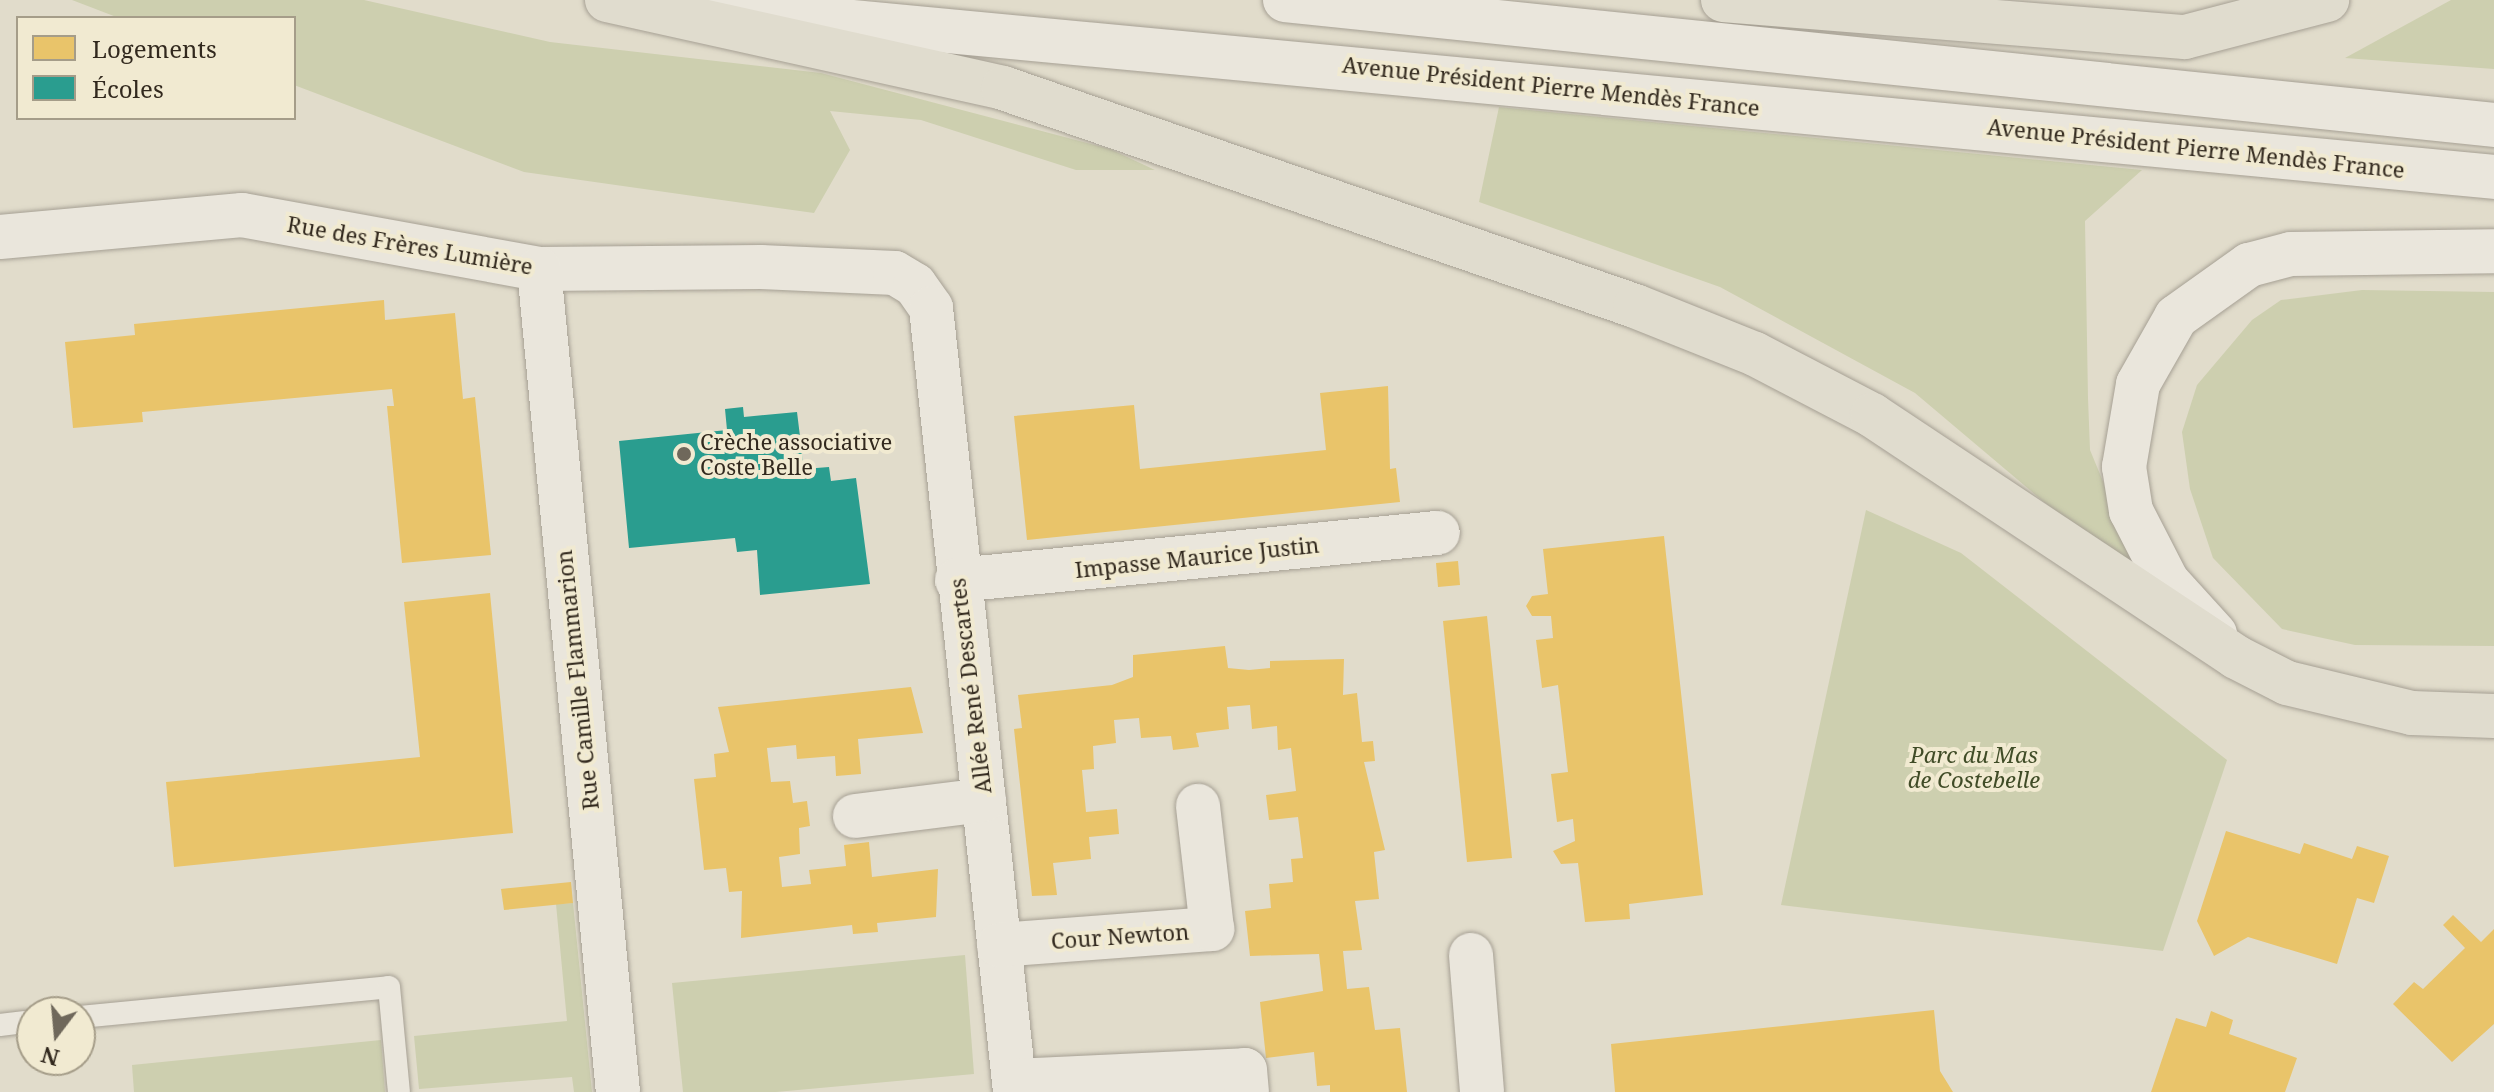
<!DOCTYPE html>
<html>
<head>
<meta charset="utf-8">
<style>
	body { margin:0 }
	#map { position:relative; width:2494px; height:1092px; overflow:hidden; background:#e1dccb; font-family:"Noto Serif",serif }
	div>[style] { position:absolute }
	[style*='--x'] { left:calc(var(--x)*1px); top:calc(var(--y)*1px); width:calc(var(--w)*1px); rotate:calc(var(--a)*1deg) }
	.green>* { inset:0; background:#cdcfaf }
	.homes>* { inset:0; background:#e9c46a }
	.schools>* { inset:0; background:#2a9d8f }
	.roads { filter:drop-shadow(0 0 2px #a6a094) drop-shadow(0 0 2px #a6a094) }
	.service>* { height:22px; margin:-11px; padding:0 11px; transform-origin:11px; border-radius:11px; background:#eae6dc }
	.minor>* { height:44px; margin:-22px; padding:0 22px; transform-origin:22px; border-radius:22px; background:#eae6dc }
	.secondary>* { height:44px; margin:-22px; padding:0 22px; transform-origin:22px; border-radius:22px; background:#eae6dc }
	.primary>* { height:44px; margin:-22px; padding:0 22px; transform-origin:22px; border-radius:22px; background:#e0dcce }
	.dots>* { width:22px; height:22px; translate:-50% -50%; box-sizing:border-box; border:4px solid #f1ead1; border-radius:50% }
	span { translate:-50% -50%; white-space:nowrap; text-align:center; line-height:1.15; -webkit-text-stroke:8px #f1ead1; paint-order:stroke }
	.street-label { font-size:22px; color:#32291e }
	.poi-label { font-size:22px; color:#32291e }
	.left { translate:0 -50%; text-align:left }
	.park-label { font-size:22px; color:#404c27; font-style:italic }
	.legend { position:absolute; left:16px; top:16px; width:280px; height:104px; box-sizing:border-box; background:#f1ead1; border:2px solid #a59d89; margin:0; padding:10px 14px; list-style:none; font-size:24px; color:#32291e }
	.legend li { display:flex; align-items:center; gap:16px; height:40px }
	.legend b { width:40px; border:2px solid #a59d89 }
	.north { position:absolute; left:16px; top:996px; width:80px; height:80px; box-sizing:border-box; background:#f1ead1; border:2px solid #a59d89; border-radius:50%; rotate:196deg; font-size:22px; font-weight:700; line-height:32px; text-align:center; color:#32291e }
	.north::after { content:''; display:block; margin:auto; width:28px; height:36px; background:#6f685b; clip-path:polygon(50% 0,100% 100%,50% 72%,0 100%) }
</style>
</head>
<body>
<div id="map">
	<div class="green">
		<div style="clip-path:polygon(72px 0,364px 0,550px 42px,821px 73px,1110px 149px,1155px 170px,1076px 170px,921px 120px,830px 111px,850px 150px,814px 213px,524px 172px,294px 85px,294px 18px,119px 18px)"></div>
		<div style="clip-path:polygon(2451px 0,2494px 0,2494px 69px,2345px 58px)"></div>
		<div style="clip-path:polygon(1499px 107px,2142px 170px,2085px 221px,2088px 398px,2090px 450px,2148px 590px,1915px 393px,1720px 287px,1479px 202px)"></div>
		<div style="clip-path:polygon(2362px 290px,2494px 292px,2494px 646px,2355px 645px,2282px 629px,2213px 558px,2190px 489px,2182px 432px,2197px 385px,2252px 320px,2281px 300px)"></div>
		<div style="clip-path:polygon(1866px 510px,1961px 553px,2227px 760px,2163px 951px,1781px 905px)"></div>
		<div style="clip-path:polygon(573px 903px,592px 1092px,574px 1092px,572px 1077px,419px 1089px,414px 1036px,567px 1021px,556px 904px)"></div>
		<div style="clip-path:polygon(965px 955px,974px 1074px,776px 1092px,683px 1092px,672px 983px)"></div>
		<div style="clip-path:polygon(381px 1040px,385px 1092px,134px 1092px,132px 1065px)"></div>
	</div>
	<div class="homes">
		<div style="clip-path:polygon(384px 300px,385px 320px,455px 313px,463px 399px,475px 397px,491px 555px,402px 563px,387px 406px,394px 406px,392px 389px,142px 412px,143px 422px,73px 428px,65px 342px,135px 335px,134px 324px)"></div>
		<div style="clip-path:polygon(1388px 386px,1390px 469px,1396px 468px,1400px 502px,1027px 540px,1014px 416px,1134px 405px,1140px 469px,1326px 450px,1320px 393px)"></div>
		<div style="clip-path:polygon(1664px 536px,1703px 895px,1629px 904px,1630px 919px,1585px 922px,1578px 863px,1561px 864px,1553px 851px,1575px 841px,1573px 819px,1557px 822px,1551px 774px,1568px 772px,1558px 685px,1542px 688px,1536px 640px,1553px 638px,1551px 616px,1532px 616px,1526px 606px,1532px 596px,1548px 594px,1543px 549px)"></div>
		<div style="clip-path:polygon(1458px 561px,1460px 585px,1438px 587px,1436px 563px)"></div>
		<div style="clip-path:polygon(490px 593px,513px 833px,174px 867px,166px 782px,420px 757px,404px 602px)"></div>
		<div style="clip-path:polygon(1487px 616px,1512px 858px,1467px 862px,1443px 621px)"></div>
		<div style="clip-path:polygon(1225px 646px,1228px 668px,1249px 670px,1270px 668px,1270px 661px,1344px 659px,1343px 695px,1357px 693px,1362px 742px,1373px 741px,1375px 761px,1364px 762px,1385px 850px,1374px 852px,1379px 899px,1355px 901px,1362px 950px,1343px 951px,1347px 989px,1369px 987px,1375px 1030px,1400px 1028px,1407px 1092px,1330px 1092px,1330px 1085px,1317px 1086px,1314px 1052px,1266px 1058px,1260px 1002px,1323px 991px,1319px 954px,1250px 956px,1245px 911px,1271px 908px,1269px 884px,1293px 882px,1291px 859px,1303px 858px,1298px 817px,1269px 820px,1266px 795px,1296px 791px,1291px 748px,1278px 750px,1277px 726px,1252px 729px,1250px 705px,1227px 707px,1229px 729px,1196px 733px,1199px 747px,1173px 750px,1171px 736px,1141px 738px,1139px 718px,1114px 720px,1116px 743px,1093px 746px,1094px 769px,1082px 770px,1086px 812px,1117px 809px,1119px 834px,1089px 837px,1091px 859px,1053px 863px,1057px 895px,1032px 896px,1014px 729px,1022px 728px,1018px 695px,1112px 685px,1133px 677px,1133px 655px)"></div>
		<div style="clip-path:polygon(911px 687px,923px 733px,858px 739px,861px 774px,836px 776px,835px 756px,797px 759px,796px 745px,767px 748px,771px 782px,790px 781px,793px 803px,807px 801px,810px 826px,799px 828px,800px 854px,779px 857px,782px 887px,811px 884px,809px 870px,846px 866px,844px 845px,869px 842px,872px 877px,938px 869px,936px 917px,877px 923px,878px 932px,853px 934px,852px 925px,741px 938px,742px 891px,729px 892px,726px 868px,704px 870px,694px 779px,716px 777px,714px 754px,729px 752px,718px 707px)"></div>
		<div style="clip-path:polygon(2226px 831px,2300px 854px,2304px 843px,2352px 859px,2357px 846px,2389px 856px,2374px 903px,2357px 898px,2337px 964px,2248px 937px,2214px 956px,2197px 921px)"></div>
		<div style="clip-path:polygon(571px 882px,573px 903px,504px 910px,501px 889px)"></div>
		<div style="clip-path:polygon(2453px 915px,2481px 942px,2494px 929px,2494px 1024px,2452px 1062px,2393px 1004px,2414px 982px,2423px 989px,2465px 948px,2443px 925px)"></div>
		<div style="clip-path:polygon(1934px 1010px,1940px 1071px,1953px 1092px,1615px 1092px,1611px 1044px)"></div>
		<div style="clip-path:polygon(2211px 1011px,2233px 1020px,2229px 1034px,2297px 1058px,2285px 1092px,2151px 1092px,2176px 1018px,2206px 1027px)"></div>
	</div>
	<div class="schools">
		<div style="clip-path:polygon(743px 407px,744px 417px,797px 412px,804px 469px,829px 467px,831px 481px,856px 478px,870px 584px,760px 595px,757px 550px,737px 552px,735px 538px,629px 548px,619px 441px,727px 430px,725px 409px)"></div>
	</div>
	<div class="roads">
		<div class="service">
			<div style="--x:80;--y:1017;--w:310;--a:-5.5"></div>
			<div style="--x:389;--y:987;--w:105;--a:84.6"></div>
			<div style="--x:0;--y:1025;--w:32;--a:-7"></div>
		</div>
		<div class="minor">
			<div style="--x:0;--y:237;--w:243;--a:-5.2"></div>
			<div style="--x:242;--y:215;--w:302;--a:10.3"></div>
			<div style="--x:539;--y:269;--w:222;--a:-0.5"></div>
			<div style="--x:761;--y:267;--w:134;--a:2.6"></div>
			<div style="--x:895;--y:273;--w:23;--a:31"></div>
			<div style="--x:915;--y:285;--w:28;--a:55"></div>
			<div style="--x:931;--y:308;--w:788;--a:83.88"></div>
			<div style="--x:539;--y:269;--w:827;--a:84.52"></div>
			<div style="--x:957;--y:580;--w:483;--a:-5.6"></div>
			<div style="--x:855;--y:816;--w:130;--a:-7.1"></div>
			<div style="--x:999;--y:945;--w:214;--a:-4.3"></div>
			<div style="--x:1212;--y:929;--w:124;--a:-96.5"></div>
			<div style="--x:1471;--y:955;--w:137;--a:85.4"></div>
			<div style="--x:1014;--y:1081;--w:231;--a:-2.7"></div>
			<div style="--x:1245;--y:1070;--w:22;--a:85"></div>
		</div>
		<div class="secondary">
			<div style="--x:1285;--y:0;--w:1215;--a:5.9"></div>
			<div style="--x:704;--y:8;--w:1798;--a:5.39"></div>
			<div style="--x:2215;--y:634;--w:72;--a:-132.2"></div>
			<div style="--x:2167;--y:581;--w:79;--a:-117.2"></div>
			<div style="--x:2131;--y:511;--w:45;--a:-99"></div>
			<div style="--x:2124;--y:467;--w:84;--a:-80.4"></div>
			<div style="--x:2138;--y:384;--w:77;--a:-60.4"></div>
			<div style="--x:2176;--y:317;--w:90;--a:-35.5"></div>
			<div style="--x:2249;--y:265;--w:43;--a:-14.7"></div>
			<div style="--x:2291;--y:254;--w:203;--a:-0.8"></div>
		</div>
		<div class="primary">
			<div style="--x:607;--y:0;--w:406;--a:12.5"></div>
			<div style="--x:1003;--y:88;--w:669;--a:19.03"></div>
			<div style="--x:1635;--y:306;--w:129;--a:21.8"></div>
			<div style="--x:1755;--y:354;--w:132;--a:27.5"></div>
			<div style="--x:1872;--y:415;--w:437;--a:33.6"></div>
			<div style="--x:2236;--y:657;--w:57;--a:27"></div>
			<div style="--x:2287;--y:683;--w:129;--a:13.5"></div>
			<div style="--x:2412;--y:713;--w:82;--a:2.1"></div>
			<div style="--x:1723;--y:0;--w:463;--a:4.6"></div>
			<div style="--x:2185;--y:37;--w:147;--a:-14.6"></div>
		</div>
	</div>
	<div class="dots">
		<div style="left:684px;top:454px;background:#6f685b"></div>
	</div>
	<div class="street-label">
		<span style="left:1551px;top:86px;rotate:6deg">Avenue Président Pierre Mendès France</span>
		<span style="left:2196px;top:148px;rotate:6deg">Avenue Président Pierre Mendès France</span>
		<span style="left:410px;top:245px;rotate:10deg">Rue des Frères Lumière</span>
		<span style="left:1197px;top:557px;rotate:-6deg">Impasse Maurice Justin</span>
		<span style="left:577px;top:680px;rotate:-96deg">Rue Camille Flammarion</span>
		<span style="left:970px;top:686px;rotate:-97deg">Allée René Descartes</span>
		<span style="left:1120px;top:936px;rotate:-4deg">Cour Newton</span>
	</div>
	<div class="poi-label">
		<span class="left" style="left:700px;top:454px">Crèche associative<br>Coste Belle</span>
	</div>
	<div class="park-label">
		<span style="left:1974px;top:767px">Parc du Mas<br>de Costebelle</span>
	</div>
	<ul class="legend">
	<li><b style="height:22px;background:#e9c46a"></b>Logements</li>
	<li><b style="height:22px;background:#2a9d8f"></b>Écoles</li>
	</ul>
	<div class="north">N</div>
</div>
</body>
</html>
